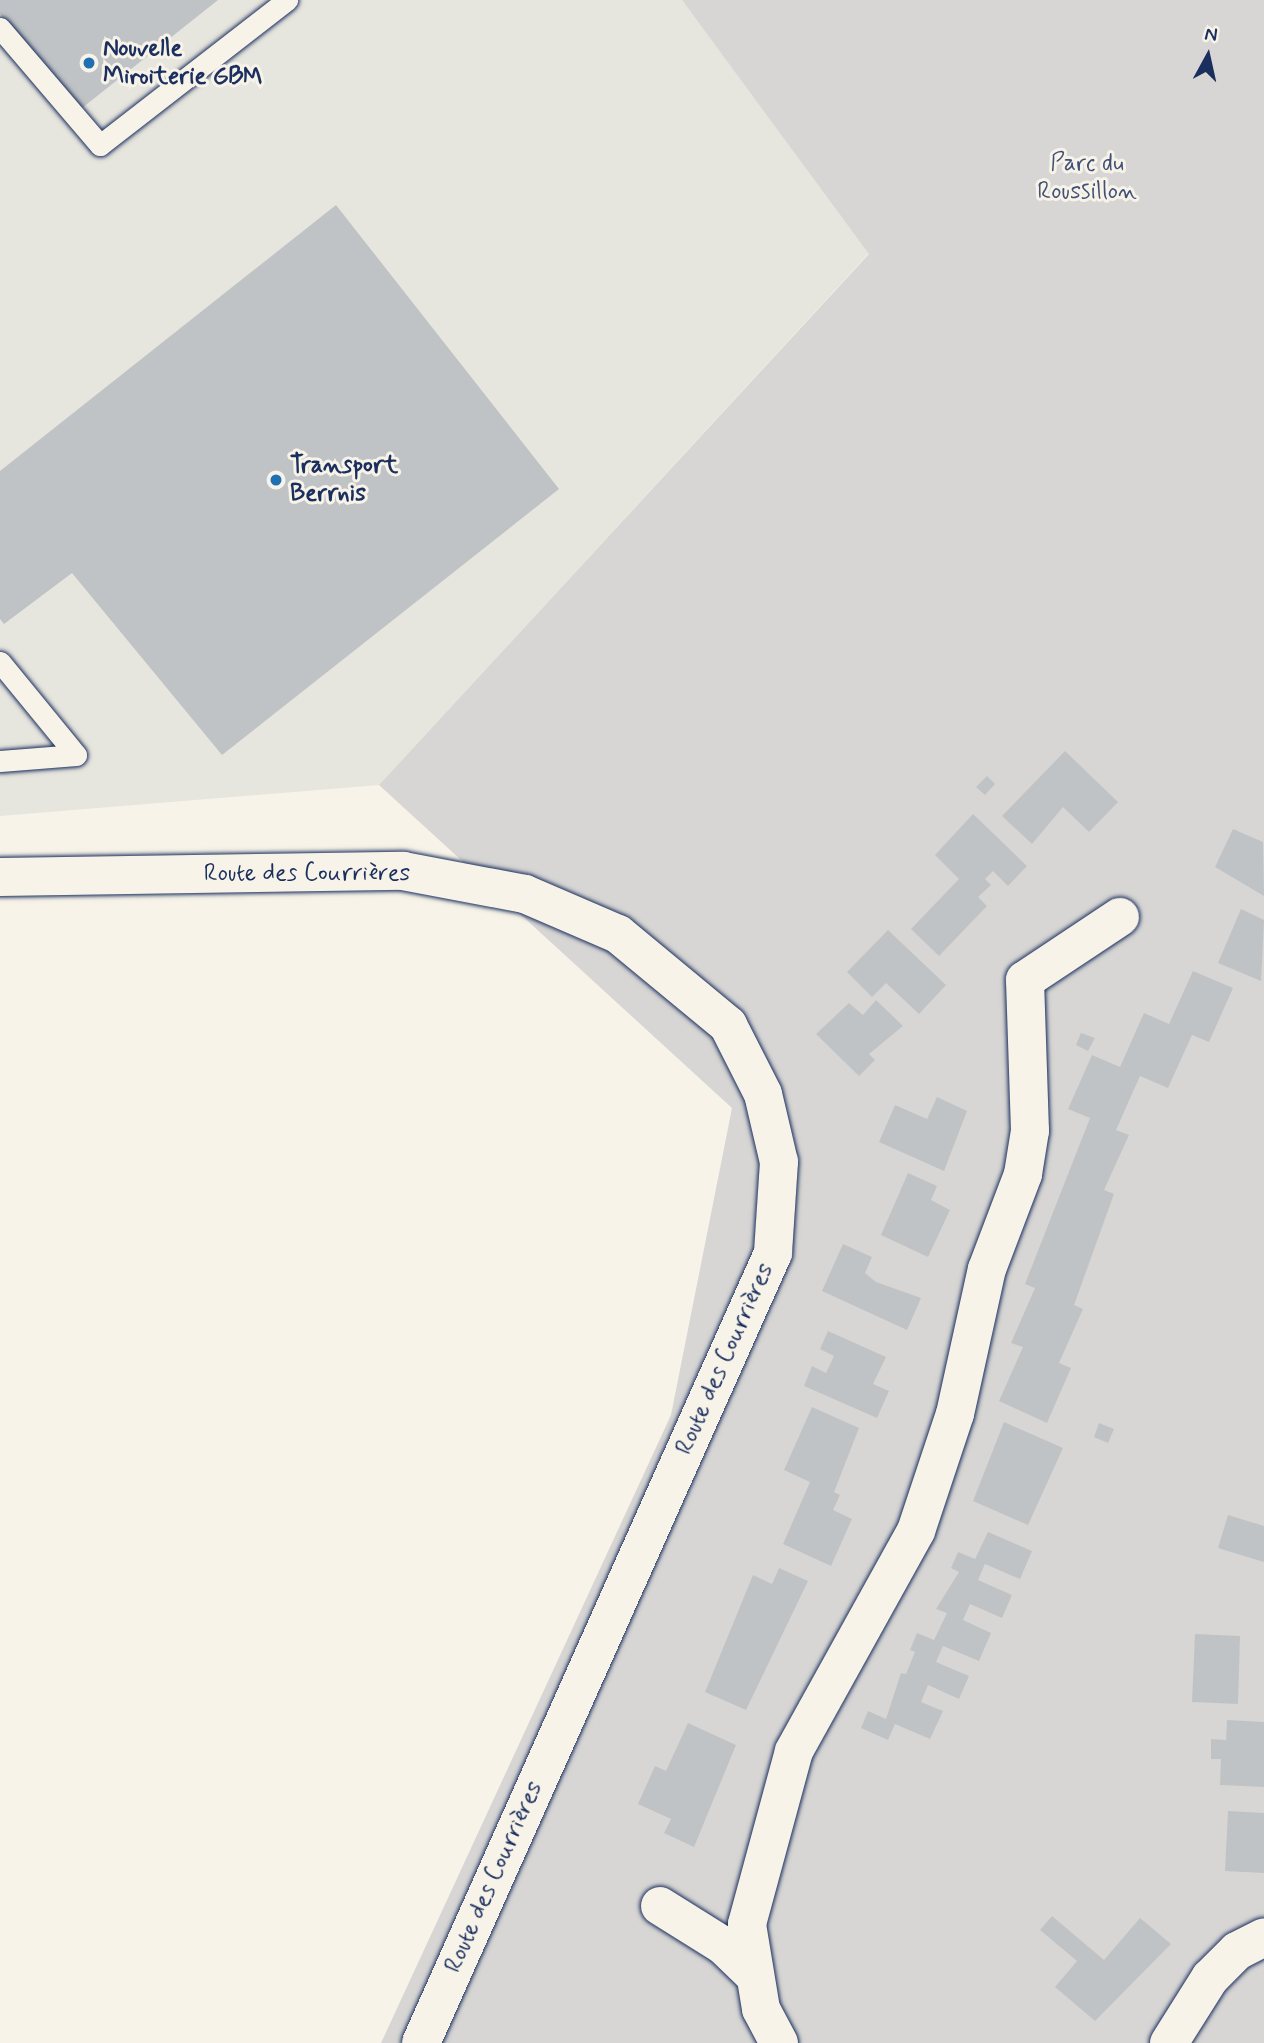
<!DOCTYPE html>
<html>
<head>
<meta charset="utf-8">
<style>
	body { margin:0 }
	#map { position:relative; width:1264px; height:2043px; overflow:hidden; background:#f7f3e8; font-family:Mynerve,sans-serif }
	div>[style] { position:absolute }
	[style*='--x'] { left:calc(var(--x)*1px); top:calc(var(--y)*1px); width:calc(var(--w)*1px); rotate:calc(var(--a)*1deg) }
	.built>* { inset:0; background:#e6e5de }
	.green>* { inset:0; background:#d7d6d4 }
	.building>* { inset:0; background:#c0c3c5 }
	.roads { filter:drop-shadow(0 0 2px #1b2f5e) drop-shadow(0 0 2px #1b2f5e) }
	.service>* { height:21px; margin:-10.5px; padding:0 10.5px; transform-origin:10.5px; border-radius:10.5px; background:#f7f3e8 }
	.minor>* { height:38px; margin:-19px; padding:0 19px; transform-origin:19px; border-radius:19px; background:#f7f3e8 }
	.secondary>* { height:38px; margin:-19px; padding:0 19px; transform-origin:19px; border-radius:19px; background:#f7f3e8 }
	.dots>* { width:19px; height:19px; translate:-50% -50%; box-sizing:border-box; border:4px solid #f7f3e8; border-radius:50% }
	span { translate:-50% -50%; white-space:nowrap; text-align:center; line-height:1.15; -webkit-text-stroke:6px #f7f3e8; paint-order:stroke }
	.poi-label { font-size:24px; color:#1b2f5e; font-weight:700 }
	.left { translate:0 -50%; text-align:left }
	.park-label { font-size:24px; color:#415076 }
	.street-label { font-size:24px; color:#1b2f5e }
	.north { position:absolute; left:1173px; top:21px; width:70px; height:70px; -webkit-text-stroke:5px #f7f3e8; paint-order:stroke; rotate:8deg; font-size:19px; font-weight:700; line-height:28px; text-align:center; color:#1b2f5e }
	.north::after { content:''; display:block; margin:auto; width:24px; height:32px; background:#1b2f5e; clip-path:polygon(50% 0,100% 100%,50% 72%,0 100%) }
</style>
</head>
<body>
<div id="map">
	<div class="built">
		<div style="clip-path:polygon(0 0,682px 0,869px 253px,379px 785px,0 816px)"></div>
	</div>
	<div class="green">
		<div style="clip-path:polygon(682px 0,1264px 0,1264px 2043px,381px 2043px,671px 1415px,732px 1108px,379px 785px,869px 254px)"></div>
	</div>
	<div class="building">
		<div style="clip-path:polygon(0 0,218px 0,77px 112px,0 14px)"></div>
		<div style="clip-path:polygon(336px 205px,559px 489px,222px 755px,72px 573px,4px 624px,0 619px,0 471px)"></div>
		<div style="clip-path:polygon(1065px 751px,1118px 802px,1089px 832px,1063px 807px,1032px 844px,1002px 816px)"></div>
		<div style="clip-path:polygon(987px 776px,995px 784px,985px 795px,976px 787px)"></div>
		<div style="clip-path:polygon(973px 814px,1027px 866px,1008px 886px,993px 871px,985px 879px,991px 885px,978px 897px,987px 906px,939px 956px,911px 929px,959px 879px,935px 855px)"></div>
		<div style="clip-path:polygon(1233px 829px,1263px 842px,1264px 896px,1215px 867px)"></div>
		<div style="clip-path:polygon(1241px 909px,1264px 920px,1261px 981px,1218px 963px)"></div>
		<div style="clip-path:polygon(888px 930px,946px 985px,919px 1014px,886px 983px,872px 997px,847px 972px)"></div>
		<div style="clip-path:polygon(1193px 971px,1233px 988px,1209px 1042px,1192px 1035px,1168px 1088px,1140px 1076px,1116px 1130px,1129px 1135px,1104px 1190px,1114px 1194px,1074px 1305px,1083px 1309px,1059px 1363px,1071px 1368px,1047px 1423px,999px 1401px,1023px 1347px,1011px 1343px,1035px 1288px,1025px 1284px,1090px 1118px,1068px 1109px,1092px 1055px,1120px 1067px,1144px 1013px,1169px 1024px)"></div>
		<div style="clip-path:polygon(876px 1000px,903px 1026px,869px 1054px,875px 1060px,859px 1076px,816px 1034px,849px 1003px,863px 1015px)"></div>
		<div style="clip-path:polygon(1081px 1033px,1095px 1038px,1088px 1051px,1076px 1045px)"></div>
		<div style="clip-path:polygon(937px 1097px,967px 1111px,944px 1171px,879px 1142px,895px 1105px,927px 1119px)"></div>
		<div style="clip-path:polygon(908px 1173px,937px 1186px,931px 1200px,950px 1210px,928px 1257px,881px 1235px)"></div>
		<div style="clip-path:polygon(843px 1244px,872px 1257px,865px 1273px,876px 1282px,921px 1298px,907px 1330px,822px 1291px)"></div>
		<div style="clip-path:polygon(828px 1331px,886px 1357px,873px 1384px,889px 1391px,877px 1418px,804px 1386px,812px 1366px,826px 1373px,834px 1356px,820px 1349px)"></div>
		<div style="clip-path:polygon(812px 1407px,859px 1428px,834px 1492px,840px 1495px,833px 1510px,852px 1519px,831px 1566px,783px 1544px,810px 1482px,784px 1470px)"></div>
		<div style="clip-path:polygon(1004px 1422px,1063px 1448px,1028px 1525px,973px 1501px)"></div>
		<div style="clip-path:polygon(1099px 1423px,1114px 1429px,1108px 1443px,1094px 1437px)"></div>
		<div style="clip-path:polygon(1228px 1515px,1264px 1526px,1264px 1562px,1218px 1548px)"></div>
		<div style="clip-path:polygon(988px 1532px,1032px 1551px,1020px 1579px,985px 1564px,978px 1580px,1012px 1595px,1002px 1618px,970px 1604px,963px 1620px,991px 1633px,979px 1661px,943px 1646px,936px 1662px,969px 1676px,959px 1699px,928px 1685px,921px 1702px,943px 1711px,930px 1739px,895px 1724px,888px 1740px,861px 1728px,868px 1711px,886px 1719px,901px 1673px,906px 1674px,915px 1652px,910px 1650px,917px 1633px,934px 1640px,947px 1613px,936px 1609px,959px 1572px,951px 1568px,958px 1552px,975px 1559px)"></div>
		<div style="clip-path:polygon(779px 1568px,808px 1581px,746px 1710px,705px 1692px,753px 1575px,772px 1584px)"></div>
		<div style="clip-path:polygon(1195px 1634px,1240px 1636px,1238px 1704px,1192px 1702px)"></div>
		<div style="clip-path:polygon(1227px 1720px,1264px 1722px,1264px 1787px,1220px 1785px,1221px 1759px,1211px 1759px,1211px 1739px,1226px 1740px)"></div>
		<div style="clip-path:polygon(688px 1723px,736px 1745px,694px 1847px,664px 1833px,671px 1819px,638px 1804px,655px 1766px,666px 1771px)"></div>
		<div style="clip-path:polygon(1228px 1811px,1264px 1813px,1264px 1873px,1225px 1871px)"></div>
		<div style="clip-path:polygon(1052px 1916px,1104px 1960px,1140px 1918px,1171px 1944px,1095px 2021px,1055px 1987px,1077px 1961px,1040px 1930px)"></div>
	</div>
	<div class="roads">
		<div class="service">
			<div style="--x:0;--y:28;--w:154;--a:49.5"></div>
			<div style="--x:100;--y:145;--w:237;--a:-37.8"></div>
			<div style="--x:0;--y:662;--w:120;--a:50.7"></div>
			<div style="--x:76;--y:755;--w:76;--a:175.5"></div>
		</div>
		<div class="minor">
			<div style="--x:660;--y:1906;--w:75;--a:32"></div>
			<div style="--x:724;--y:1946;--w:43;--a:44.1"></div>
			<div style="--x:779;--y:2043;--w:38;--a:-118"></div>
			<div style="--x:761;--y:2009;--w:86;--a:-99.4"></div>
			<div style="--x:747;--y:1924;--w:179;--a:-74.8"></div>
			<div style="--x:794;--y:1751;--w:252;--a:-61"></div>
			<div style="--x:916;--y:1531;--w:123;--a:-71.6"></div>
			<div style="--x:955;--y:1414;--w:148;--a:-77.6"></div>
			<div style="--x:987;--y:1269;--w:102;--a:-69.2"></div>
			<div style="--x:1023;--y:1174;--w:44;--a:-80.8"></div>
			<div style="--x:1030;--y:1131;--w:151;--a:-91.9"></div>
			<div style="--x:1025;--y:980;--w:114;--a:-33.6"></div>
			<div style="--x:1169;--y:2043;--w:77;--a:-57.8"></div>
			<div style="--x:1210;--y:1978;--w:38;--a:-45"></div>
			<div style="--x:1237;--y:1951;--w:30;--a:-27"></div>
		</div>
		<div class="secondary">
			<div style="--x:0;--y:877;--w:403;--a:-0.9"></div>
			<div style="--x:403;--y:871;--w:124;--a:10.7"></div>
			<div style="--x:525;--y:894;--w:101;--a:23.3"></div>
			<div style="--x:618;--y:934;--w:143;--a:39.6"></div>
			<div style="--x:728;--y:1025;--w:77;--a:63.1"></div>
			<div style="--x:763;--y:1094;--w:70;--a:76.8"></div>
			<div style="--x:779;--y:1162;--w:91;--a:93.8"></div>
			<div style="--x:773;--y:1253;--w:865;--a:114.02"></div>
		</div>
	</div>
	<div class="dots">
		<div style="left:89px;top:63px;background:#1f6fb2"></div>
		<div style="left:276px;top:480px;background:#1f6fb2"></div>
	</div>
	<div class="poi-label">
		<span class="left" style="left:103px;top:63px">Nouvelle<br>Miroiterie GBM</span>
		<span class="left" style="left:290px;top:480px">Transport<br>Berrnis</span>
	</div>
	<div class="park-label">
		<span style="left:1087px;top:178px">Parc du<br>Roussillon</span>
	</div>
	<div class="street-label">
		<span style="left:307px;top:874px">Route des Courrières</span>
		<span style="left:725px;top:1359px;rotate:-66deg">Route des Courrières</span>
		<span style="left:494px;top:1877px;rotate:-66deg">Route des Courrières</span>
	</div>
	<div class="north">N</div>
</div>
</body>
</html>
